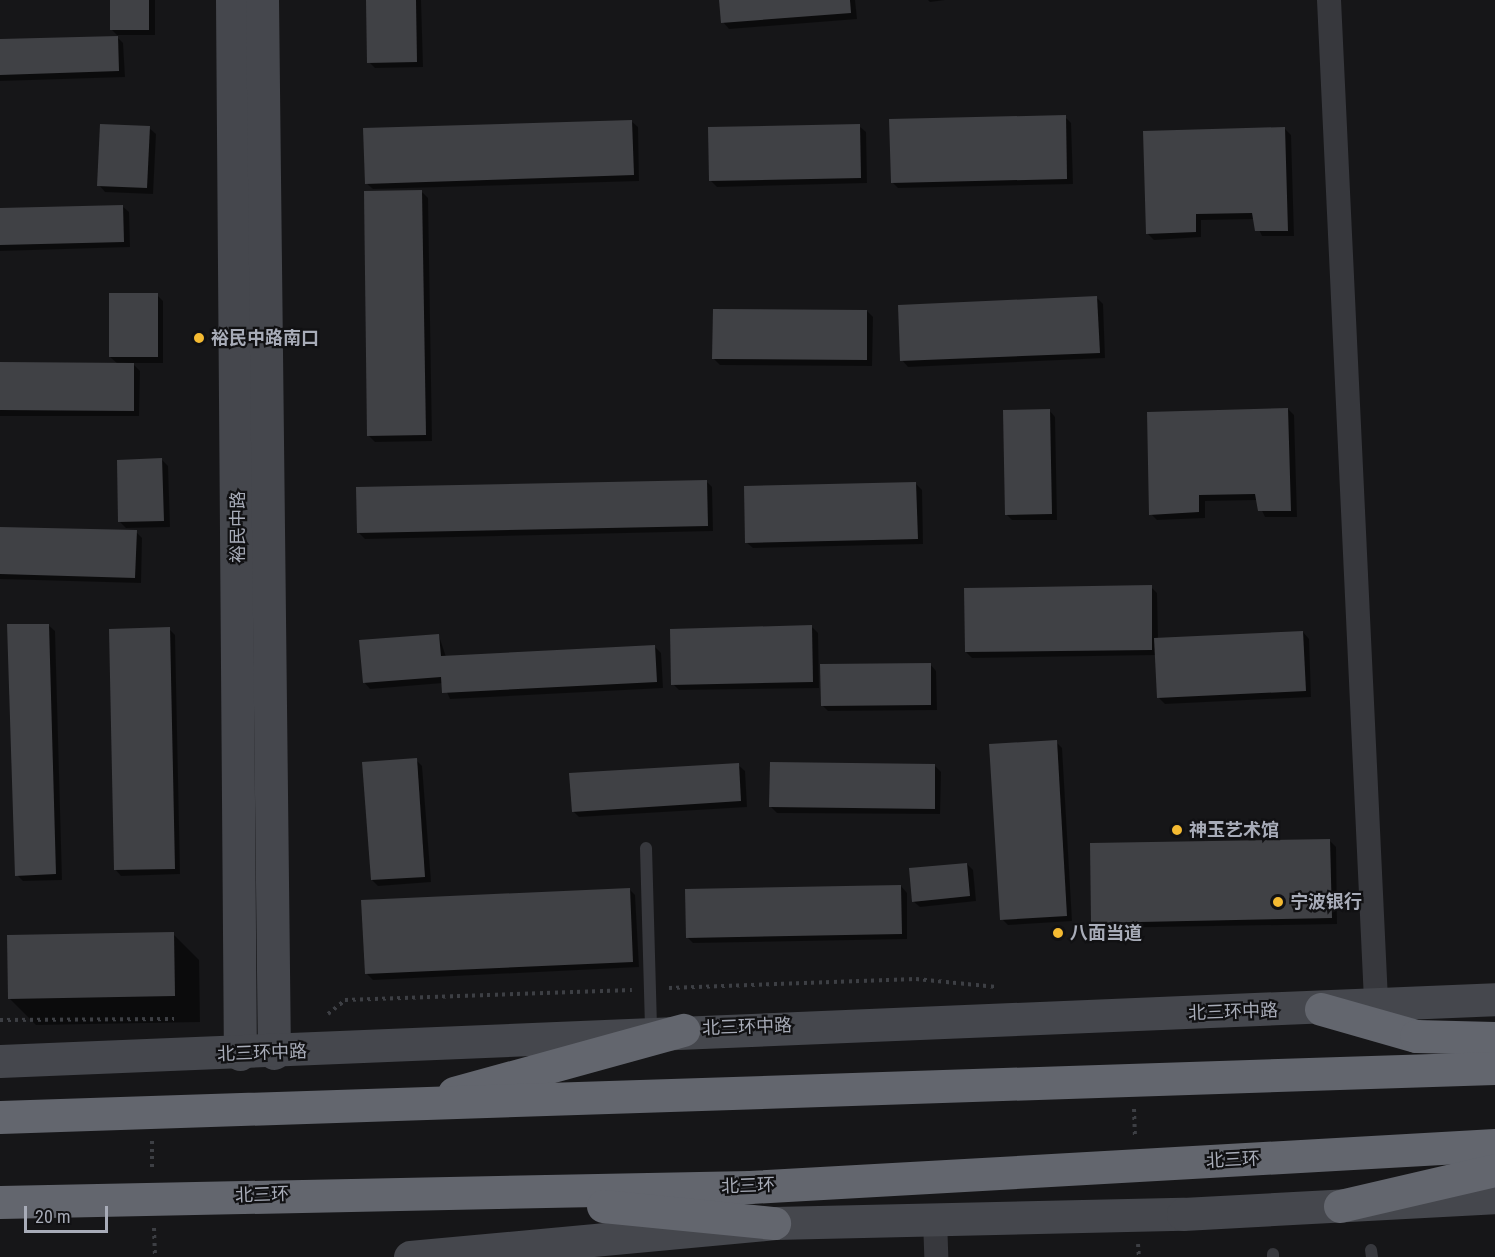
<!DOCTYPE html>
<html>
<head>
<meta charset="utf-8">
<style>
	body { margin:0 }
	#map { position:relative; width:1495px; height:1257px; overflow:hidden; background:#161618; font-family:"Roboto Condensed","Noto Sans SC",sans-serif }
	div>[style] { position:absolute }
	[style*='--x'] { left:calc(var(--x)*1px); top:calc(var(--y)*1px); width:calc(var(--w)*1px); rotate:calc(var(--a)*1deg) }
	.shadow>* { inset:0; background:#0007 }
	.building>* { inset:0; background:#404145 }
	.path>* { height:4px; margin-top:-2px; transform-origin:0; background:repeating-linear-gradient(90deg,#3d3f44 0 3px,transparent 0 7.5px) }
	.lane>* { height:12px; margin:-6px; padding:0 6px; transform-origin:6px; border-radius:6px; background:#37383d }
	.street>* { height:24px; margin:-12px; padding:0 12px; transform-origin:12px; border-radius:12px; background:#37383d }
	.secondary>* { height:33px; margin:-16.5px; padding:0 16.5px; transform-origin:16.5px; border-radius:16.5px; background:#45474d }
	.highway>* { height:33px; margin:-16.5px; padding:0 16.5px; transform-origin:16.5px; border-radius:16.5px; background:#63666e }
	.dots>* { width:16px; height:16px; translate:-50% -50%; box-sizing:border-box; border:3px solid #111113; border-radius:50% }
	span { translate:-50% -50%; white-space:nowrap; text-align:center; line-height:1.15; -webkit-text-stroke:4.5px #111113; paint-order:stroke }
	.poi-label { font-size:18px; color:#a8acb8; font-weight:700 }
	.left { translate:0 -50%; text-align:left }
	.street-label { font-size:18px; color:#a8acb8 }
	.scale { position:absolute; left:24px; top:1206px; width:84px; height:27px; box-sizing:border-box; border:3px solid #a8acb8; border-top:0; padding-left:8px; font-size:18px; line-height:21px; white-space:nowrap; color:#a8acb8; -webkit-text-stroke:4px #111113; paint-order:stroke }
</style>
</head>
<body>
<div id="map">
	<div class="shadow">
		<div style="clip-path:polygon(111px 0,155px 0,155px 35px,117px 35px,111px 29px)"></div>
		<div style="clip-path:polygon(368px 0,421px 0,423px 67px,375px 68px,369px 62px)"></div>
		<div style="clip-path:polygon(721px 0,855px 0,857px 19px,729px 29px,723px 22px)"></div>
		<div style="clip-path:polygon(928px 0,945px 0,930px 2px)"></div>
		<div style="clip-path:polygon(117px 37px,123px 43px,125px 77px,0 81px,0 41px)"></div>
		<div style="clip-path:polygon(1065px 117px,1071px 123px,1073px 184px,898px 188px,892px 182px)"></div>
		<div style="clip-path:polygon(631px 121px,638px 127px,639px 181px,373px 189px,366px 183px)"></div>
		<div style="clip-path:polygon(859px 126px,866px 132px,867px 183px,717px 187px,710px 180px)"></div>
		<div style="clip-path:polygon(149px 128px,156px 134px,153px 194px,105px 192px,99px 185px)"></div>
		<div style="clip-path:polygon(1285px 129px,1291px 135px,1294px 236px,1262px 236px,1254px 219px,1201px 220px,1201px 237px,1154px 240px,1148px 234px)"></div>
		<div style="clip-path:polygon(422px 192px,428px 198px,432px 441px,375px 442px,369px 436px)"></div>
		<div style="clip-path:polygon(122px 206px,129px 212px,130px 247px,0 251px,0 209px)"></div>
		<div style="clip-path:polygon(157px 295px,163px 301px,163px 363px,132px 363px,140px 371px,139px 416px,0 416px,0 364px,118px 364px,110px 357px)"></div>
		<div style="clip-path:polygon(1097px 298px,1103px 304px,1105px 358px,908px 367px,902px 360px)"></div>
		<div style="clip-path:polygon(867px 311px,873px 317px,872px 366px,720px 365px,714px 359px)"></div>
		<div style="clip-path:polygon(1288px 409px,1294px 415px,1297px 517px,1265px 517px,1257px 500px,1205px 501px,1205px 518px,1157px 520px,1151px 514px)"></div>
		<div style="clip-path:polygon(1049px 410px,1055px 417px,1057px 520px,1012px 520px,1006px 514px)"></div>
		<div style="clip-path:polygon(162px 460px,168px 466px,170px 527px,126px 528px,120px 522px)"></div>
		<div style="clip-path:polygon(706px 481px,712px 487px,713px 531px,365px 539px,358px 532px)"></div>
		<div style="clip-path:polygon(916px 484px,922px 490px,923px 544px,753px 548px,746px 542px)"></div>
		<div style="clip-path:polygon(0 528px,136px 532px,142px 538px,141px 583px,0 579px)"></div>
		<div style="clip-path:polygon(1151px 587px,1157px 593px,1158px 639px,1303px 632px,1309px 639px,1311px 697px,1165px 704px,1159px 698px,1157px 655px,972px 658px,966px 652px)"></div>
		<div style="clip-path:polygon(48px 625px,55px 631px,62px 880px,23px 881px,17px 875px)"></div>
		<div style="clip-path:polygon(812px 627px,818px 633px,819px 688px,679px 690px,673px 684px)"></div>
		<div style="clip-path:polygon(169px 629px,175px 635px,180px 874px,121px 876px,115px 869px)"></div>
		<div style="clip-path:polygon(439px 636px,446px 657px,654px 646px,661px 653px,663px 688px,450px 699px,443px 683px,370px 689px,364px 682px)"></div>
		<div style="clip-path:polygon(930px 664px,936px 671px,937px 710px,828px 711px,822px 705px)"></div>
		<div style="clip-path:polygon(1056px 742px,1062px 748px,1072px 921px,1008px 925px,1002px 919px)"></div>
		<div style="clip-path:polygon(416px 760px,422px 766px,431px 882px,378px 886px,372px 880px)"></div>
		<div style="clip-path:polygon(738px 765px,745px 771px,747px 807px,579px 817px,573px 811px)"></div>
		<div style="clip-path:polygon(935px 766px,941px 772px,940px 814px,777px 813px,770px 806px)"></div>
		<div style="clip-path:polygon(1330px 841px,1336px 847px,1337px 924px,1099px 928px,1093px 922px)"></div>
		<div style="clip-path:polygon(967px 864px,973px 870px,976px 901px,920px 907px,913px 901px)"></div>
		<div style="clip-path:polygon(901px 886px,907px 893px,907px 939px,693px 943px,687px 937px)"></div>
		<div style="clip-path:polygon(629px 889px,635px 895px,639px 967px,373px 980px,366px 973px)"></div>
		<div style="clip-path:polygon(173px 934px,199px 960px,200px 1022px,36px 1025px,10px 999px)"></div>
	</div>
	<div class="building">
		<div style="clip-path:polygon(110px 0,149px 0,149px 30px,110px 30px)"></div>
		<div style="clip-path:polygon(366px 0,416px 0,417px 62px,367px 63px)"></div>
		<div style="clip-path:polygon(719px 0,850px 0,851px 13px,721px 23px)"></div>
		<div style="clip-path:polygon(118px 36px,119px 71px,0 75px,0 39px)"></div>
		<div style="clip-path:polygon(1066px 115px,1067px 179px,891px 183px,889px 119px)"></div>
		<div style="clip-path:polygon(632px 120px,634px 175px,365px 184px,363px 128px)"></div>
		<div style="clip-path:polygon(100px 124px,150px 126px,147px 188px,97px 186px)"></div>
		<div style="clip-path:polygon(860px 124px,861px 178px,709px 181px,708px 127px)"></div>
		<div style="clip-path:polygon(1285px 127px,1288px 231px,1255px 231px,1252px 213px,1196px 214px,1196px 232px,1146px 234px,1143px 131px)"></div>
		<div style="clip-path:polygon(422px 190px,426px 435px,367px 436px,364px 191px)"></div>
		<div style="clip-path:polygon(123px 205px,124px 242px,0 245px,0 208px)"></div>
		<div style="clip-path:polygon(109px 293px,158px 293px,158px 357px,109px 357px)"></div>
		<div style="clip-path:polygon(1097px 296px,1100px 353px,900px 361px,898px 305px)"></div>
		<div style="clip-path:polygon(713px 309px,867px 310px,867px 360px,712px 359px)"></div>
		<div style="clip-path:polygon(0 362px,134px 363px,134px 411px,0 410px)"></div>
		<div style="clip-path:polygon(1288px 408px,1291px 511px,1258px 511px,1255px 494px,1199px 495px,1199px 512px,1149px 515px,1147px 412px)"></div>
		<div style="clip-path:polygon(1050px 409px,1052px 514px,1005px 515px,1003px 410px)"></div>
		<div style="clip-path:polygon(162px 458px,164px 521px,118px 522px,117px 460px)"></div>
		<div style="clip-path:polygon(707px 480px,708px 526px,357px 533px,356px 487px)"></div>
		<div style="clip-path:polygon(916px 482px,918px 539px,745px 543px,744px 486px)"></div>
		<div style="clip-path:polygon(0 527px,137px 530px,135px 578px,0 574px)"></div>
		<div style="clip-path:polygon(1152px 585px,1152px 650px,965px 652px,964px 588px)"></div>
		<div style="clip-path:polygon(7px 624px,49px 624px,56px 874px,15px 876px)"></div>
		<div style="clip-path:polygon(812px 625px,813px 682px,671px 685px,670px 629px)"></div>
		<div style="clip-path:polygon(170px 627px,175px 869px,114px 870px,109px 629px)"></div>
		<div style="clip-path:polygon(1303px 631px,1306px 691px,1157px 698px,1154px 638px)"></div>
		<div style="clip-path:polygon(439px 634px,441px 656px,655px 645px,657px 682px,442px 693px,441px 677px,363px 683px,359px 640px)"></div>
		<div style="clip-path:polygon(931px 663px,931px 705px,821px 706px,820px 664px)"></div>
		<div style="clip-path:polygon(1057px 740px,1067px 916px,1000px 920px,989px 744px)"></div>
		<div style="clip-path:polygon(417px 758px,425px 877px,371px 880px,362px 762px)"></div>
		<div style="clip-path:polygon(770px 762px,935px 764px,935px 809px,769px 807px)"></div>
		<div style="clip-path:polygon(739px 763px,741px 801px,572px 812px,569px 773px)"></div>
		<div style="clip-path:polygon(1330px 839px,1332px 918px,1091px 923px,1090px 843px)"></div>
		<div style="clip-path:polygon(967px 863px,970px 896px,912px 902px,909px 868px)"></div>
		<div style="clip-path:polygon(901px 885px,902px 934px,686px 938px,685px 889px)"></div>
		<div style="clip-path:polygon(630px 888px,633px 962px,365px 974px,361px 900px)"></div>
		<div style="clip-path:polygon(174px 932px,175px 996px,8px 999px,7px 935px)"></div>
	</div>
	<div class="path">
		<div style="--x:669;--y:988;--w:247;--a:-2.1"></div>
		<div style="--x:916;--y:979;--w:81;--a:5.6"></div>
		<div style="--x:328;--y:1014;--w:22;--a:-39"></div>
		<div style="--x:345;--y:1000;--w:287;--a:-2"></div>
		<div style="--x:0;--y:1020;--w:174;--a:-0.3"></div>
		<div style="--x:1134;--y:1109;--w:26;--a:88"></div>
		<div style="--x:152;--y:1141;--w:28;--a:90"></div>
		<div style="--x:154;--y:1228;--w:29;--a:88"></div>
		<div style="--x:1138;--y:1244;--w:13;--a:86"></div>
	</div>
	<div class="lane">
		<div style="--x:646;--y:848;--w:184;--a:88.4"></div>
		<div style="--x:1371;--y:1250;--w:7;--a:82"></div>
		<div style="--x:1273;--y:1254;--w:3;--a:90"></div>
	</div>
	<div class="street">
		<div style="--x:1329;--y:0;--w:1003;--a:87.31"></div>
		<div style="--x:935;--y:1219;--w:38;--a:88"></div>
	</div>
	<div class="secondary">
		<div style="--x:232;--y:0;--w:1054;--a:89.57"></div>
		<div style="--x:262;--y:0;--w:1053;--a:89.35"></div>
		<div style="--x:0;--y:1061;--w:1496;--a:-2.37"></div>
		<div style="--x:410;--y:1257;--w:366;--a:-5.3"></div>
		<div style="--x:774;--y:1223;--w:409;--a:-1.3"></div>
		<div style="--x:1183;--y:1214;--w:312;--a:-3.1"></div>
	</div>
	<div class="highway">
		<div style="--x:1321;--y:1009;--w:99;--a:15.9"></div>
		<div style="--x:1416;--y:1036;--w:79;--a:1.5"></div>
		<div style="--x:454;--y:1093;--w:238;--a:-15.4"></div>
		<div style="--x:0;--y:1117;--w:1496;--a:-1.88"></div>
		<div style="--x:0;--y:1202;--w:750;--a:-1.15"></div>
		<div style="--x:750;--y:1187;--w:746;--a:-3.23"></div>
		<div style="--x:603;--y:1206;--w:172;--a:5.7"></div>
		<div style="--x:1340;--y:1206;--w:159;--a:-13.1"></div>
	</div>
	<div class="dots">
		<div style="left:199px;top:338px;background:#f4ba32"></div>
		<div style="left:1177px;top:830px;background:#f4ba32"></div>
		<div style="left:1278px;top:902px;background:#f4ba32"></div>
		<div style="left:1058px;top:933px;background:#f4ba32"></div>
	</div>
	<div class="poi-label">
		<span class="left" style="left:211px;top:338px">裕民中路南口</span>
		<span class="left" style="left:1189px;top:830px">神玉艺术馆</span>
		<span class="left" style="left:1290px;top:902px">宁波银行</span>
		<span class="left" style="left:1070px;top:933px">八面当道</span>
	</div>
	<div class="street-label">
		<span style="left:238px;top:527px;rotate:-90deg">裕民中路</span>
		<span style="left:1233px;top:1012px;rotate:-2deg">北三环中路</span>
		<span style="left:747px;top:1027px;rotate:-2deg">北三环中路</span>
		<span style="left:262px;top:1053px;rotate:-2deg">北三环中路</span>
		<span style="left:1233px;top:1160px;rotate:-3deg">北三环</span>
		<span style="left:748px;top:1186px;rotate:-2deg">北三环</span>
		<span style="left:262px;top:1195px;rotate:-2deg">北三环</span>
	</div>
	<div class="scale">20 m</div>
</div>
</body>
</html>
